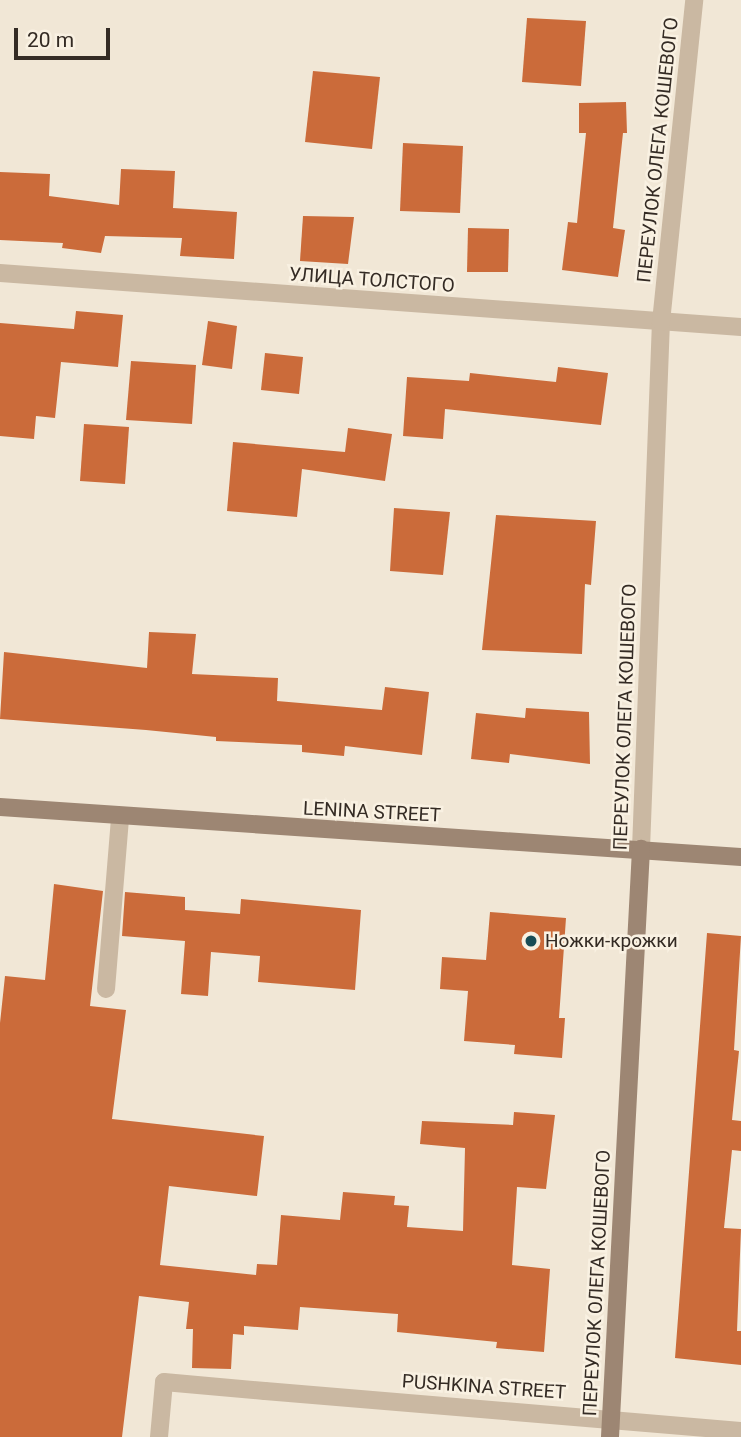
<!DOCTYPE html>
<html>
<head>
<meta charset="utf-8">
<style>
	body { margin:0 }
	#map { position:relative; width:741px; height:1437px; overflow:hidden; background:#f1e7d6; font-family:Roboto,sans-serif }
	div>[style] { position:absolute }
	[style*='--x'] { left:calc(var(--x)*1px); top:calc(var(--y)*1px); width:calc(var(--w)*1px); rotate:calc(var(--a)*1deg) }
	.building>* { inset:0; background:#cb6b3a }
	.lane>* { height:18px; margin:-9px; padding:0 9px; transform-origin:9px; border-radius:9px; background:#cab8a2 }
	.street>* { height:18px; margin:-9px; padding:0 9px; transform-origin:9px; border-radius:9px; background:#cab8a2 }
	.secondary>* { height:18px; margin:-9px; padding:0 9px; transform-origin:9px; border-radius:9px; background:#9d8673 }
	.dots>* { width:19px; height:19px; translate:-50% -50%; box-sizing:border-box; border:4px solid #f9f1e2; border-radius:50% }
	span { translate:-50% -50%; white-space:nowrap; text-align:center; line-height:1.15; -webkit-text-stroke:5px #f9f1e2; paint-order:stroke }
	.street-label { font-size:19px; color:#342b24 }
	.poi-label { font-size:19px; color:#342b24 }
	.left { translate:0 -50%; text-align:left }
	.scale { position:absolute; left:14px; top:28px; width:96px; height:32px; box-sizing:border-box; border:4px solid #342b24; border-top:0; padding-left:9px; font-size:21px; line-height:24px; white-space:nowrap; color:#342b24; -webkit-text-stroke:5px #f9f1e2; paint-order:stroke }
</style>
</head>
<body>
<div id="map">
	<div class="building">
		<div style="clip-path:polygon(527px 18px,586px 21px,581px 86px,522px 82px)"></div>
		<div style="clip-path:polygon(313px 71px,380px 77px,372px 149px,305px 142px)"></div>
		<div style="clip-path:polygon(626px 102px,627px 133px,623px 133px,613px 228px,625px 230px,618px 277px,562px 270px,568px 222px,577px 223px,586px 133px,579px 133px,579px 103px)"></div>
		<div style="clip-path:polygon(403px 143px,463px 146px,460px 213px,400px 211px)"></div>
		<div style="clip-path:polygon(121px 169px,175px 171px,173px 208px,237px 212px,234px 259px,180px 256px,182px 238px,105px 236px,101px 253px,62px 248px,63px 243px,0 240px,0 172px,50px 174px,49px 196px,119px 205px)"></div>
		<div style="clip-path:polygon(303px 216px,354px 217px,348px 264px,300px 261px)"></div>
		<div style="clip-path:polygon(468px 228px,509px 229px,508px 272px,467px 272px)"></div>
		<div style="clip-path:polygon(76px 311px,123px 315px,118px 367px,61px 362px,55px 418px,36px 416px,34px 439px,0 436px,0 323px,74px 329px)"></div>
		<div style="clip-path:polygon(208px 321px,237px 326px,232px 369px,202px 365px)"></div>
		<div style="clip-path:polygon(265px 353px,303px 357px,299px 394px,261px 390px)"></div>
		<div style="clip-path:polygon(131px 361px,196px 365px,192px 424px,126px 420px)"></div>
		<div style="clip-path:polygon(558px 367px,608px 373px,601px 425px,445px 409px,443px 439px,403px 436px,407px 377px,469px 381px,470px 373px,556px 382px)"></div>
		<div style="clip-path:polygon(84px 424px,129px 427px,125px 484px,80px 481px)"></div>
		<div style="clip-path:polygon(348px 428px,392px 434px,385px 481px,302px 469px,297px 517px,227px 511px,233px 442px,345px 452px)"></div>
		<div style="clip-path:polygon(394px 508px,450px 512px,443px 575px,390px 571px)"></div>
		<div style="clip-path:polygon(496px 515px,596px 521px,591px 585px,585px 584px,582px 654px,482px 650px)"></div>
		<div style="clip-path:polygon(149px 632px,196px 634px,192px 674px,278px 678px,277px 701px,382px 710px,385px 687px,429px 692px,422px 755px,345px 746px,344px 756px,302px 752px,302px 745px,216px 741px,216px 737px,146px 730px,0 719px,4px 652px,147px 668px)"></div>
		<div style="clip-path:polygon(526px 708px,589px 712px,590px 764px,510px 754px,509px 763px,471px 759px,476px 713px,525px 718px)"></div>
		<div style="clip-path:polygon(54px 884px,103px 891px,90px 1006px,126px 1010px,112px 1119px,264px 1136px,257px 1196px,169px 1186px,160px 1265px,256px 1275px,257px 1264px,277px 1265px,281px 1215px,340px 1220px,343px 1192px,395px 1196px,394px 1205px,409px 1206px,407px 1227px,463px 1231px,465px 1148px,420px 1144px,422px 1121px,513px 1125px,514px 1112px,555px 1115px,546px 1189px,517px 1187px,512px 1265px,550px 1269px,544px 1352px,496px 1348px,497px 1342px,397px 1332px,398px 1314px,300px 1307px,298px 1330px,244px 1326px,244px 1335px,233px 1334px,231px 1369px,192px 1368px,193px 1329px,186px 1329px,189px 1302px,139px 1296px,122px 1437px,0 1437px,0 1023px,5px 976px,45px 980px)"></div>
		<div style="clip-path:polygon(125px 892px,185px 897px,185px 910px,240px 914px,241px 899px,361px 910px,355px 990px,258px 982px,260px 956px,211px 952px,208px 996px,181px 994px,185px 941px,122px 936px)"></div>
		<div style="clip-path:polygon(490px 912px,566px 918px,559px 1018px,565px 1018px,562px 1058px,514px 1054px,515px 1045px,464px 1041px,468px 991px,440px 989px,442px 957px,486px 960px)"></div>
		<div style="clip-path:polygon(707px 933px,741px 936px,734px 1050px,739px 1051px,732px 1120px,741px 1121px,741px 1151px,732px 1150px,724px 1228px,741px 1229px,737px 1331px,741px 1331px,741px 1365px,675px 1358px)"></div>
	</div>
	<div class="lane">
		<div style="--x:106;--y:989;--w:172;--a:-85.3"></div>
		<div style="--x:159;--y:1437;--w:55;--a:-84.8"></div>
		<div style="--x:164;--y:1382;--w:101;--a:5.1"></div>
	</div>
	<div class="street">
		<div style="--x:0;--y:273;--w:743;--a:4.17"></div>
		<div style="--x:641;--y:849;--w:527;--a:-87.83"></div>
		<div style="--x:661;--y:322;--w:324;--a:-84.1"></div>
		<div style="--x:265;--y:1391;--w:478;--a:4.8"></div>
	</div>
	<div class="secondary">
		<div style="--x:0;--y:807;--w:743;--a:3.86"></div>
		<div style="--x:610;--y:1437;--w:589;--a:-86.98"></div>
	</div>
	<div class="dots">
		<div style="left:531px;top:941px;background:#194d56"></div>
	</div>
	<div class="street-label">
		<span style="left:658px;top:150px;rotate:-84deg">ПЕРЕУЛОК ОЛЕГА КОШЕВОГО</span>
		<span style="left:372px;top:280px;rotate:4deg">УЛИЦА ТОЛСТОГО</span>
		<span style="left:625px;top:717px;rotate:-88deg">ПЕРЕУЛОК ОЛЕГА КОШЕВОГО</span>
		<span style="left:372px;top:812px;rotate:3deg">LENINA STREET</span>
		<span style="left:597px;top:1283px;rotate:-87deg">ПЕРЕУЛОК ОЛЕГА КОШЕВОГО</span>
		<span style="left:484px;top:1387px;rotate:4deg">PUSHKINA STREET</span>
	</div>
	<div class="poi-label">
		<span class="left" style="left:545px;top:941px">Ножки-крожки</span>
	</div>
	<div class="scale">20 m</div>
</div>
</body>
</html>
